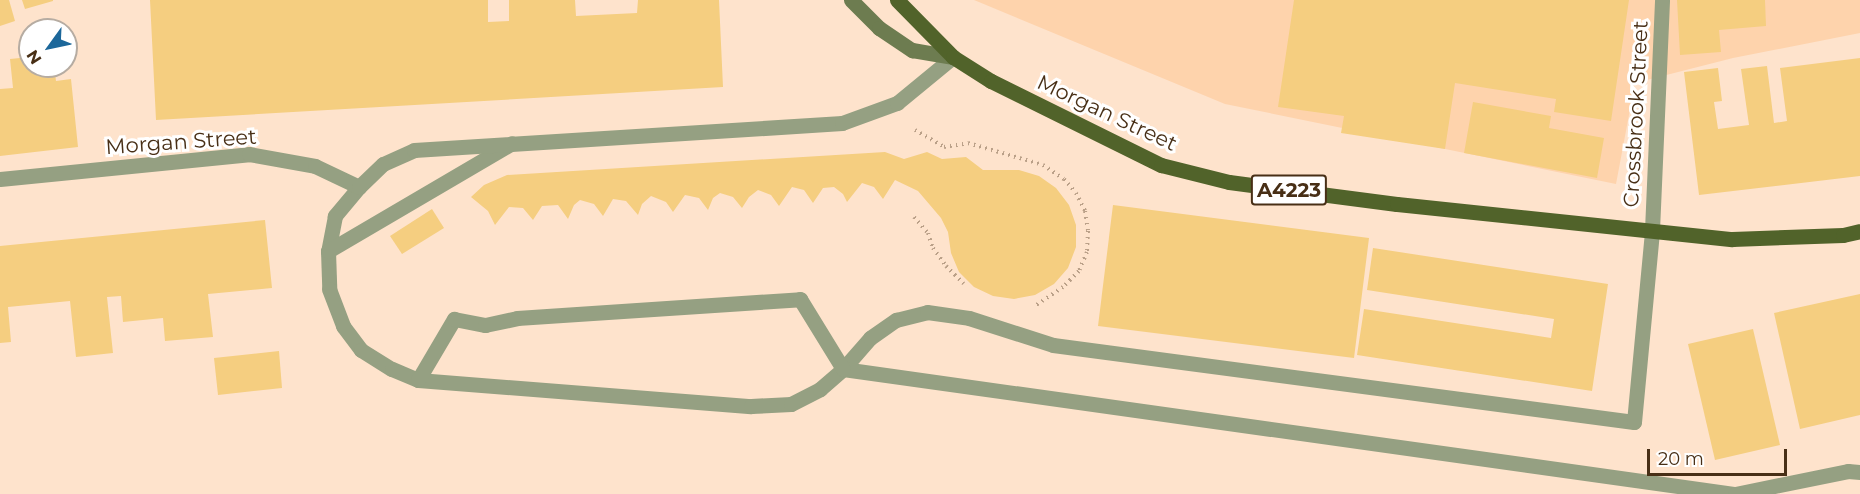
<!DOCTYPE html>
<html>
<head>
<meta charset="utf-8">
<style>
	body { margin:0 }
	#map { position:relative; width:1860px; height:494px; overflow:hidden; background:#fee3cc; font-family:Montserrat,sans-serif }
	div>[style] { position:absolute }
	[style*='--x'] { left:calc(var(--x)*1px); top:calc(var(--y)*1px); width:calc(var(--w)*1px); rotate:calc(var(--a)*1deg) }
	.built>* { inset:0; background:#fed3ac }
	.building>* { inset:0; background:#f5ce80 }
	.path>* { height:4px; margin-top:-2px; transform-origin:0; background:repeating-linear-gradient(90deg,#baa088 0 1.5px,transparent 0 6px) }
	.lane>* { height:15px; margin:-7.5px; padding:0 7.5px; transform-origin:7.5px; border-radius:7.5px; background:#95a082 }
	.street>* { height:15px; margin:-7.5px; padding:0 7.5px; transform-origin:7.5px; border-radius:7.5px; background:#95a082 }
	.secondary>* { height:15px; margin:-7.5px; padding:0 7.5px; transform-origin:7.5px; border-radius:7.5px; background:#6d7c50 }
	.primary>* { height:15px; margin:-7.5px; padding:0 7.5px; transform-origin:7.5px; border-radius:7.5px; background:#51632a }
	span { translate:-50% -50%; white-space:nowrap; text-align:center; line-height:1.15; -webkit-text-stroke:6px #fff; paint-order:stroke }
	.shield-label span { padding:2px 4px; background:#fff; border:2px solid; border-radius:4px; -webkit-text-stroke-width:0 }
	.shield-label { font-size:20px; color:#482f16; font-weight:700 }
	.street-label { font-size:21px; color:#482f16 }
	.north { position:absolute; left:18px; top:18px; width:60px; height:60px; box-sizing:border-box; background:#fff; border:2px solid #b6aca2; border-radius:50%; rotate:237deg; font-size:16px; font-weight:700; line-height:24px; text-align:center; color:#482f16 }
	.north::after { content:''; display:block; margin:auto; width:21px; height:27px; background:#1c679a; clip-path:polygon(50% 0,100% 100%,50% 72%,0 100%) }
	.scale { position:absolute; left:1647px; top:449px; width:140px; height:27px; box-sizing:border-box; border:3px solid #482f16; border-top:0; padding-left:8px; font-size:18px; line-height:21px; white-space:nowrap; color:#482f16; -webkit-text-stroke:4px #fff; paint-order:stroke }
</style>
</head>
<body>
<div id="map">
	<div class="built">
		<div style="clip-path:polygon(974px 0,1860px 0,1860px 33px,1733px 58px,1635px 83px,1616px 184px,1225px 104px)"></div>
	</div>
	<div class="building">
		<div style="clip-path:polygon(0 0,9px 0,15px 21px,0 26px)"></div>
		<div style="clip-path:polygon(22px 0,53px 0,53px 1px,25px 9px)"></div>
		<div style="clip-path:polygon(150px 0,488px 0,488px 22px,509px 21px,509px 0,575px 0,576px 16px,637px 13px,638px 0,719px 0,723px 87px,156px 120px)"></div>
		<div style="clip-path:polygon(1294px 0,1629px 0,1611px 121px,1554px 112px,1556px 99px,1455px 83px,1445px 149px,1341px 133px,1344px 116px,1278px 107px)"></div>
		<div style="clip-path:polygon(1677px 0,1765px 0,1766px 26px,1719px 30px,1721px 52px,1680px 55px)"></div>
		<div style="clip-path:polygon(30px 57px,30px 66px,54px 66px,56px 81px,71px 79px,78px 147px,0 156px,0 89px,13px 88px,10px 59px)"></div>
		<div style="clip-path:polygon(1860px 58px,1860px 176px,1699px 195px,1684px 72px,1718px 68px,1722px 101px,1714px 102px,1718px 129px,1749px 125px,1741px 69px,1767px 66px,1774px 123px,1787px 121px,1780px 68px)"></div>
		<div style="clip-path:polygon(1473px 102px,1551px 116px,1549px 128px,1604px 138px,1597px 178px,1464px 153px)"></div>
		<div style="clip-path:polygon(885px 152px,904px 159px,927px 152px,942px 159px,966px 157px,983px 170px,1019px 170px,1039px 176px,1056px 188px,1069px 205px,1076px 225px,1076px 247px,1068px 268px,1054px 284px,1035px 295px,1014px 299px,993px 296px,974px 287px,959px 272px,951px 253px,948px 232px,941px 218px,918px 191px,895px 180px,883px 199px,874px 187px,862px 183px,847px 202px,843px 194px,834px 187px,823px 188px,813px 203px,804px 190px,792px 187px,779px 206px,771px 195px,758px 190px,749px 197px,742px 208px,733px 197px,720px 193px,713px 198px,708px 210px,699px 198px,685px 195px,673px 212px,666px 202px,651px 196px,642px 204px,638px 215px,626px 201px,613px 199px,603px 216px,594px 204px,580px 200px,574px 205px,568px 219px,558px 205px,542px 206px,533px 220px,523px 208px,509px 207px,495px 225px,488px 211px,471px 197px,484px 185px,507px 175px)"></div>
		<div style="clip-path:polygon(1113px 205px,1369px 238px,1354px 358px,1098px 326px)"></div>
		<div style="clip-path:polygon(432px 209px,444px 228px,402px 254px,390px 236px)"></div>
		<div style="clip-path:polygon(265px 220px,272px 288px,208px 294px,213px 337px,165px 341px,163px 318px,123px 322px,121px 296px,107px 297px,113px 353px,76px 357px,70px 301px,8px 307px,11px 342px,0 343px,0 246px)"></div>
		<div style="clip-path:polygon(1373px 248px,1608px 284px,1592px 391px,1357px 355px,1364px 309px,1551px 338px,1554px 319px,1367px 290px)"></div>
		<div style="clip-path:polygon(1860px 294px,1860px 415px,1800px 429px,1774px 313px)"></div>
		<div style="clip-path:polygon(1753px 329px,1780px 445px,1715px 460px,1688px 344px)"></div>
		<div style="clip-path:polygon(279px 351px,282px 388px,218px 395px,214px 358px)"></div>
	</div>
	<div class="path">
		<div style="--x:915;--y:130;--w:34;--a:30"></div>
		<div style="--x:944;--y:147;--w:24;--a:-9"></div>
		<div style="--x:968;--y:143;--w:78;--a:16.3"></div>
		<div style="--x:1043;--y:165;--w:25;--a:34"></div>
		<div style="--x:1064;--y:179;--w:18;--a:49"></div>
		<div style="--x:1076;--y:193;--w:20;--a:63"></div>
		<div style="--x:1085;--y:211;--w:20;--a:81"></div>
		<div style="--x:1088;--y:231;--w:21;--a:93"></div>
		<div style="--x:1087;--y:252;--w:21;--a:113"></div>
		<div style="--x:1079;--y:271;--w:23;--a:135"></div>
		<div style="--x:1063;--y:287;--w:32;--a:146"></div>
		<div style="--x:914;--y:217;--w:21;--a:49"></div>
		<div style="--x:928;--y:233;--w:16;--a:72"></div>
		<div style="--x:933;--y:248;--w:22;--a:54"></div>
		<div style="--x:946;--y:266;--w:25;--a:45"></div>
	</div>
	<div class="lane">
		<div style="--x:359;--y:187;--w:38;--a:130"></div>
		<div style="--x:335;--y:216;--w:36;--a:101"></div>
		<div style="--x:328;--y:251;--w:38;--a:88"></div>
		<div style="--x:329;--y:289;--w:40;--a:69"></div>
		<div style="--x:343;--y:326;--w:30;--a:53"></div>
		<div style="--x:361;--y:350;--w:36;--a:32"></div>
		<div style="--x:392;--y:369;--w:28;--a:23"></div>
		<div style="--x:418;--y:380;--w:334;--a:4.5"></div>
		<div style="--x:751;--y:406;--w:40;--a:-2.9"></div>
		<div style="--x:791;--y:404;--w:33;--a:-27"></div>
		<div style="--x:820;--y:389;--w:30;--a:-41"></div>
		<div style="--x:843;--y:369;--w:41;--a:-48.9"></div>
		<div style="--x:870;--y:338;--w:32;--a:-35"></div>
		<div style="--x:896;--y:320;--w:32;--a:-14"></div>
		<div style="--x:927;--y:312;--w:42;--a:8.1"></div>
		<div style="--x:969;--y:318;--w:88;--a:17.8"></div>
		<div style="--x:1053;--y:345;--w:586;--a:7.55"></div>
		<div style="--x:1634;--y:422;--w:193;--a:-84.6"></div>
		<div style="--x:328;--y:251;--w:213;--a:-30.4"></div>
		<div style="--x:843;--y:369;--w:901;--a:7.98"></div>
		<div style="--x:1735;--y:494;--w:115;--a:-11.5"></div>
		<div style="--x:1848;--y:471;--w:12;--a:5"></div>
		<div style="--x:418;--y:380;--w:71;--a:-59.5"></div>
		<div style="--x:454;--y:319;--w:32;--a:11"></div>
		<div style="--x:485;--y:325;--w:33;--a:-12"></div>
		<div style="--x:517;--y:318;--w:284;--a:-3.8"></div>
		<div style="--x:800;--y:299;--w:82;--a:58.4"></div>
	</div>
	<div class="street">
		<div style="--x:0;--y:179;--w:250;--a:-5.7"></div>
		<div style="--x:249;--y:154;--w:67;--a:10.3"></div>
		<div style="--x:315;--y:166;--w:49;--a:25.5"></div>
		<div style="--x:359;--y:187;--w:33;--a:-44"></div>
		<div style="--x:383;--y:164;--w:34;--a:-24"></div>
		<div style="--x:414;--y:150;--w:429;--a:-3.6"></div>
		<div style="--x:842;--y:123;--w:59;--a:-20"></div>
		<div style="--x:897;--y:103;--w:72;--a:-39.4"></div>
		<div style="--x:1652;--y:230;--w:230;--a:-87.5"></div>
	</div>
	<div class="secondary">
		<div style="--x:851;--y:0;--w:40;--a:45"></div>
		<div style="--x:879;--y:28;--w:40;--a:34"></div>
		<div style="--x:912;--y:50;--w:42;--a:9.7"></div>
	</div>
	<div class="primary">
		<div style="--x:897;--y:0;--w:80;--a:45.5"></div>
		<div style="--x:953;--y:57;--w:45;--a:32.3"></div>
		<div style="--x:991;--y:81;--w:190;--a:26.3"></div>
		<div style="--x:1161;--y:165;--w:70;--a:14"></div>
		<div style="--x:1229;--y:182;--w:169;--a:7.5"></div>
		<div style="--x:1397;--y:204;--w:337;--a:6"></div>
		<div style="--x:1732;--y:239;--w:111;--a:-2.1"></div>
		<div style="--x:1843;--y:235;--w:17;--a:-13"></div>
	</div>
	<div class="shield-label">
		<span style="left:1289px;top:190px">A4223</span>
	</div>
	<div class="street-label">
		<span style="left:1107px;top:113px;rotate:25deg">Morgan Street</span>
		<span style="left:1636px;top:114px;rotate:-87deg">Crossbrook Street</span>
		<span style="left:181px;top:142px;rotate:-4deg">Morgan Street</span>
	</div>
	<div class="north">N</div>
	<div class="scale">20 m</div>
</div>
</body>
</html>
